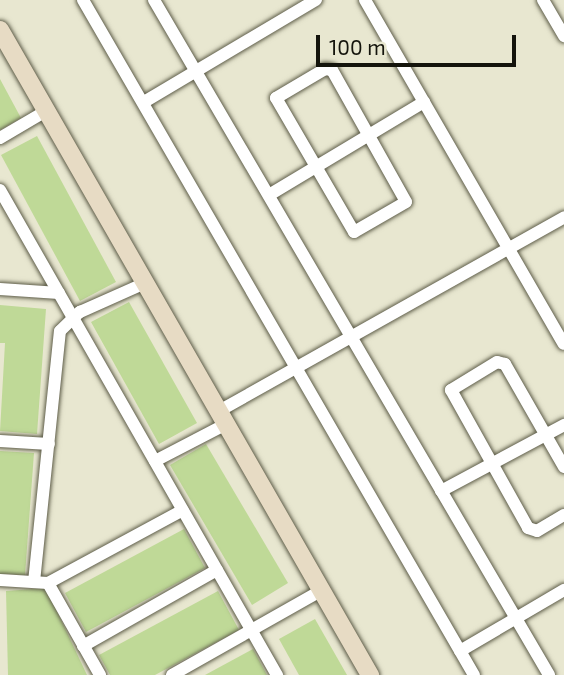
<!DOCTYPE html>
<html>
<head>
<meta charset="utf-8">
<style>
	body { margin:0 }
	#map { position:relative; width:564px; height:675px; overflow:hidden; background:#e8e7d0; font-family:"Exo 2",sans-serif }
	div>[style] { position:absolute }
	[style*='--x'] { left:calc(var(--x)*1px); top:calc(var(--y)*1px); width:calc(var(--w)*1px); rotate:calc(var(--a)*1deg) }
	.building>* { inset:0; background:#bfd997 }
	.roads { filter:drop-shadow(0 0 2px #5e5d49) drop-shadow(0 0 2px #5e5d49) }
	.street>* { height:12px; margin:-6px; padding:0 6px; transform-origin:6px; border-radius:6px; background:#fff }
	.secondary>* { height:18px; margin:-9px; padding:0 9px; transform-origin:9px; border-radius:9px; background:#e7dbc4 }
	span { translate:-50% -50%; white-space:nowrap; text-align:center; line-height:1.15; -webkit-text-stroke:5px #e8e7d0; paint-order:stroke }
	.scale { position:absolute; left:316px; top:35px; width:200px; height:32px; box-sizing:border-box; border:4px solid #14140c; border-top:0; padding-left:9px; font-size:21px; line-height:24px; white-space:nowrap; color:#14140c; -webkit-text-stroke:5px #e8e7d0; paint-order:stroke }
</style>
</head>
<body>
<div id="map">
	<div class="building">
		<div style="clip-path:polygon(0 79px,21px 118px,0 130px)"></div>
		<div style="clip-path:polygon(37px 136px,116px 282px,80px 301px,1px 155px)"></div>
		<div style="clip-path:polygon(129px 302px,197px 423px,159px 444px,91px 322px)"></div>
		<div style="clip-path:polygon(0 305px,46px 309px,37px 434px,0 431px,5px 343px,0 343px)"></div>
		<div style="clip-path:polygon(206px 444px,288px 583px,252px 605px,170px 465px)"></div>
		<div style="clip-path:polygon(0 451px,34px 453px,25px 575px,0 574px)"></div>
		<div style="clip-path:polygon(184px 529px,205px 568px,86px 632px,65px 593px)"></div>
		<div style="clip-path:polygon(46px 588px,87px 675px,8px 675px,6px 591px)"></div>
		<div style="clip-path:polygon(218px 591px,239px 630px,155px 675px,110px 675px,99px 655px)"></div>
		<div style="clip-path:polygon(315px 619px,347px 675px,299px 675px,279px 639px)"></div>
		<div style="clip-path:polygon(253px 649px,267px 675px,205px 675px)"></div>
	</div>
	<div class="roads">
		<div class="street">
			<div style="--x:83;--y:0;--w:780;--a:59.92"></div>
			<div style="--x:154;--y:0;--w:782;--a:59.66"></div>
			<div style="--x:365;--y:0;--w:397;--a:60"></div>
			<div style="--x:543;--y:0;--w:42;--a:59.7"></div>
			<div style="--x:325;--y:69;--w:7;--a:8"></div>
			<div style="--x:332;--y:70;--w:151;--a:60.7"></div>
			<div style="--x:406;--y:202;--w:60;--a:150"></div>
			<div style="--x:354;--y:232;--w:155;--a:-120.2"></div>
			<div style="--x:276;--y:98;--w:57;--a:-30.6"></div>
			<div style="--x:144;--y:102;--w:200;--a:-30.7"></div>
			<div style="--x:0;--y:138;--w:53;--a:-30.4"></div>
			<div style="--x:0;--y:190;--w:559;--a:60.27"></div>
			<div style="--x:269;--y:195;--w:181;--a:-31"></div>
			<div style="--x:0;--y:289;--w:59;--a:3.9"></div>
			<div style="--x:219;--y:411;--w:396;--a:-29.3"></div>
			<div style="--x:0;--y:441;--w:49;--a:3.5"></div>
			<div style="--x:155;--y:461;--w:80;--a:-27.5"></div>
			<div style="--x:564;--y:467;--w:119;--a:-119.8"></div>
			<div style="--x:505;--y:364;--w:8;--a:-166"></div>
			<div style="--x:497;--y:362;--w:54;--a:148.7"></div>
			<div style="--x:451;--y:390;--w:158;--a:60.8"></div>
			<div style="--x:528;--y:528;--w:9;--a:18"></div>
			<div style="--x:537;--y:531;--w:31;--a:-31"></div>
			<div style="--x:441;--y:491;--w:140;--a:-28.2"></div>
			<div style="--x:0;--y:580;--w:48;--a:3.6"></div>
			<div style="--x:48;--y:583;--w:153;--a:-28.4"></div>
			<div style="--x:34;--y:582;--w:252;--a:-84.1"></div>
			<div style="--x:60;--y:331;--w:28;--a:-44"></div>
			<div style="--x:80;--y:312;--w:71;--a:-24"></div>
			<div style="--x:48;--y:583;--w:106;--a:60.5"></div>
			<div style="--x:83;--y:646;--w:154;--a:-29.6"></div>
			<div style="--x:460;--y:651;--w:121;--a:-30.4"></div>
			<div style="--x:172;--y:675;--w:172;--a:-29.5"></div>
		</div>
		<div class="secondary">
			<div style="--x:0;--y:30;--w:744;--a:60.16"></div>
		</div>
	</div>
	<div class="scale">100 m</div>
</div>
</body>
</html>
